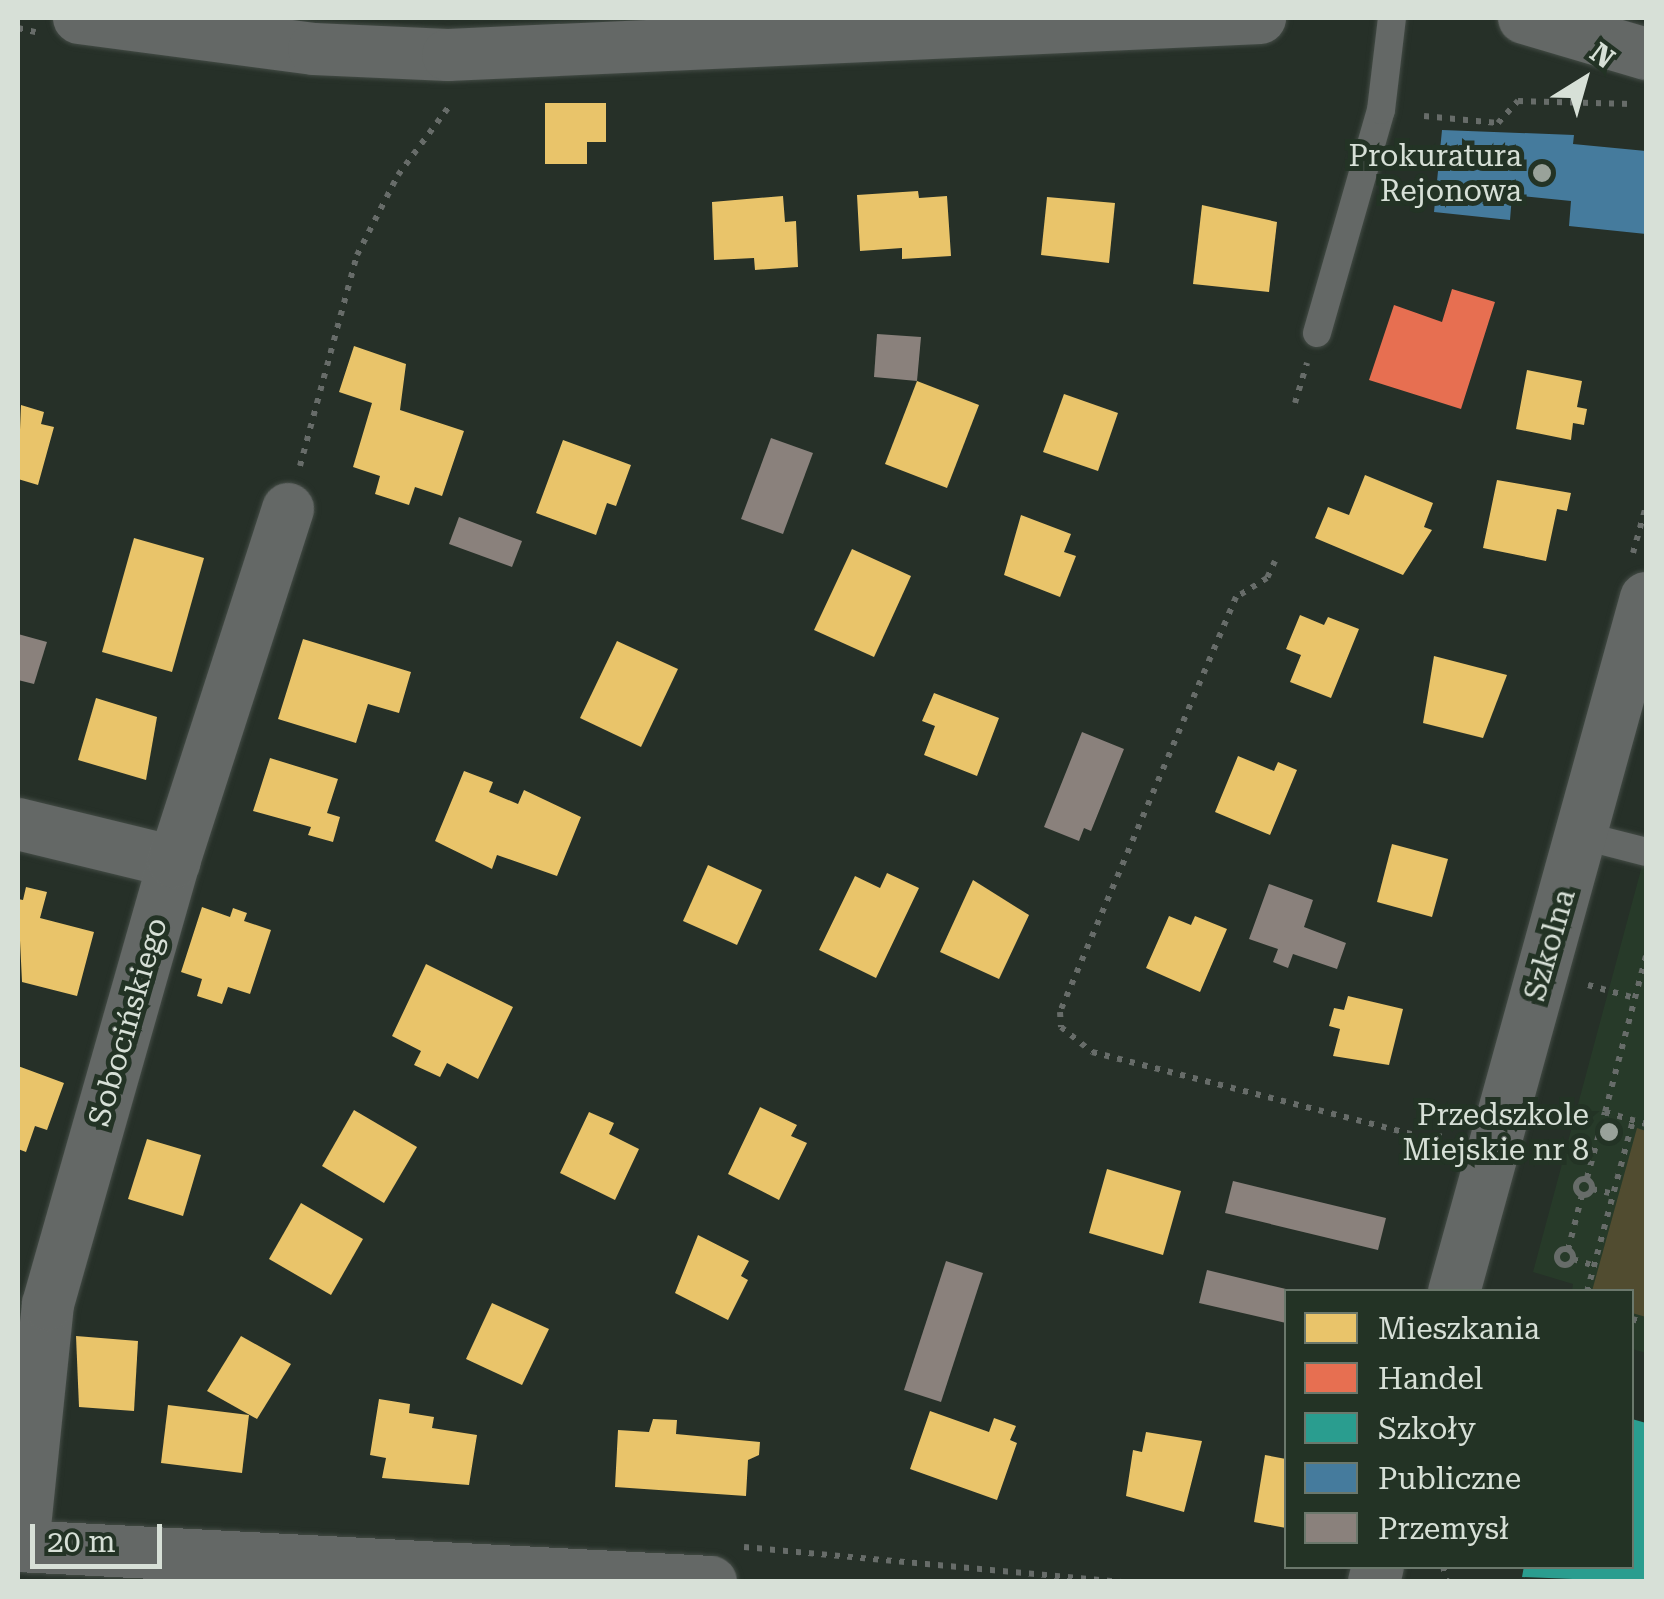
<!DOCTYPE html>
<html>
<head>
<meta charset="utf-8">
<style>
	body { margin:0 }
	#map { position:relative; width:1664px; height:1599px; overflow:hidden; background:#263028; font-family:"Roboto Serif",serif }
	div>[style] { position:absolute }
	[style*='--x'] { left:calc(var(--x)*1px); top:calc(var(--y)*1px); width:calc(var(--w)*1px); rotate:calc(var(--a)*1deg) }
	.built>* { inset:0; background:#273a29 }
	.green>* { inset:0; background:#514c30 }
	.homes>* { inset:0; background:#e9c46a }
	.shops>* { inset:0; background:#e76f51 }
	.schools>* { inset:0; background:#2a9d8f }
	.public>* { inset:0; background:#457b9d }
	.industry>* { inset:0; background:#8a817c }
	.path>* { height:6px; margin-top:-3px; transform-origin:0; background:repeating-linear-gradient(90deg,#676c69 0 5px,transparent 0 13px) }
	.path>.ring { margin:-3px; padding:0; box-sizing:content-box; background:none; border:6px solid #676c69; border-radius:50% }
	.roads { filter:drop-shadow(0 0 2px #434b45) drop-shadow(0 0 2px #434b45) }
	.service>* { height:28px; margin:-14px; padding:0 14px; transform-origin:14px; border-radius:14px; background:#646866 }
	.minor>* { height:52px; margin:-26px; padding:0 26px; transform-origin:26px; border-radius:26px; background:#646866 }
	.dots>* { width:28px; height:28px; translate:-50% -50%; box-sizing:border-box; border:5px solid #233325; border-radius:50% }
	span { translate:-50% -50%; white-space:nowrap; text-align:center; line-height:1.15; -webkit-text-stroke:10px #233325; paint-order:stroke }
	.poi-label { font-size:30px; color:#d7e0d7 }
	.right { translate:-100% -50%; text-align:right }
	.street-label { font-size:30px; color:#d7e0d7 }
	.frame { position:absolute; inset:0; border:20px solid #d7e0d7; pointer-events:none }
	.legend { position:absolute; left:1284px; top:1289px; width:350px; height:280px; box-sizing:border-box; background:#233325; border:2px solid #6b786c; margin:0; padding:12px 18px; list-style:none; font-size:30px; color:#d7e0d7 }
	.legend li { display:flex; align-items:center; gap:20px; height:50px }
	.legend b { width:50px; border:2px solid #6b786c }
	.north { position:absolute; left:1534px; top:30px; width:100px; height:100px; -webkit-text-stroke:8px #233325; paint-order:stroke; rotate:37deg; font-size:28px; font-weight:700; line-height:40px; text-align:center; color:#d7e0d7 }
	.north::after { content:''; display:block; margin:auto; width:35px; height:45px; background:#d7e0d7; clip-path:polygon(50% 0,100% 100%,50% 72%,0 100%) }
	.scale { position:absolute; left:30px; top:1524px; width:132px; height:45px; box-sizing:border-box; border:5px solid #d7e0d7; border-top:0; padding-left:12px; font-size:30px; line-height:35px; white-space:nowrap; color:#d7e0d7; -webkit-text-stroke:8px #233325; paint-order:stroke }
</style>
</head>
<body>
<div id="map">
	<div class="built">
		<div style="clip-path:polygon(1646px 851px,1646px 1353px,1632px 1349px,1632px 1292px,1572px 1291px,1573px 1284px,1533px 1272px)"></div>
	</div>
	<div class="green">
		<div style="clip-path:polygon(1637px 1128px,1646px 1131px,1646px 1317px,1632px 1313px,1632px 1292px,1592px 1291px)"></div>
	</div>
	<div class="homes">
		<div style="clip-path:polygon(545px 103px,606px 103px,606px 142px,587px 142px,587px 164px,545px 164px)"></div>
		<div style="clip-path:polygon(918px 191px,919px 198px,947px 196px,951px 256px,902px 259px,902px 248px,860px 251px,857px 195px)"></div>
		<div style="clip-path:polygon(783px 196px,785px 222px,796px 221px,798px 267px,755px 270px,754px 258px,714px 260px,712px 202px)"></div>
		<div style="clip-path:polygon(1047px 197px,1115px 203px,1109px 263px,1041px 255px)"></div>
		<div style="clip-path:polygon(1202px 205px,1277px 222px,1269px 292px,1193px 284px)"></div>
		<div style="clip-path:polygon(354px 346px,406px 364px,400px 410px,464px 431px,442px 496px,415px 487px,409px 505px,375px 494px,380px 476px,353px 467px,372px 403px,339px 392px)"></div>
		<div style="clip-path:polygon(1527px 370px,1582px 381px,1577px 407px,1587px 409px,1584px 425px,1573px 423px,1571px 440px,1516px 429px)"></div>
		<div style="clip-path:polygon(917px 381px,979px 405px,947px 488px,885px 464px)"></div>
		<div style="clip-path:polygon(1064px 394px,1118px 413px,1098px 471px,1043px 452px)"></div>
		<div style="clip-path:polygon(21px 405px,44px 412px,41px 424px,54px 427px,38px 485px,18px 479px)"></div>
		<div style="clip-path:polygon(563px 440px,631px 465px,616px 506px,607px 503px,596px 535px,536px 513px)"></div>
		<div style="clip-path:polygon(1365px 475px,1433px 503px,1424px 527px,1432px 530px,1403px 575px,1315px 538px,1328px 507px,1349px 515px)"></div>
		<div style="clip-path:polygon(1497px 480px,1571px 493px,1567px 511px,1557px 509px,1546px 561px,1483px 548px)"></div>
		<div style="clip-path:polygon(1021px 515px,1071px 534px,1064px 552px,1076px 556px,1060px 597px,1004px 575px)"></div>
		<div style="clip-path:polygon(134px 538px,204px 558px,172px 672px,102px 652px)"></div>
		<div style="clip-path:polygon(852px 549px,911px 576px,874px 657px,814px 630px)"></div>
		<div style="clip-path:polygon(1300px 615px,1324px 625px,1328px 617px,1359px 629px,1331px 698px,1290px 682px,1301px 655px,1286px 649px)"></div>
		<div style="clip-path:polygon(303px 639px,411px 672px,399px 713px,368px 704px,356px 743px,278px 719px)"></div>
		<div style="clip-path:polygon(617px 641px,678px 669px,641px 747px,580px 718px)"></div>
		<div style="clip-path:polygon(1434px 656px,1507px 675px,1483px 738px,1423px 723px)"></div>
		<div style="clip-path:polygon(934px 693px,999px 718px,977px 776px,924px 755px,935px 726px,922px 721px)"></div>
		<div style="clip-path:polygon(96px 698px,157px 717px,146px 780px,78px 760px)"></div>
		<div style="clip-path:polygon(1238px 756px,1274px 771px,1278px 762px,1297px 770px,1270px 835px,1215px 812px)"></div>
		<div style="clip-path:polygon(270px 758px,338px 779px,327px 813px,340px 817px,333px 842px,308px 835px,311px 827px,253px 811px)"></div>
		<div style="clip-path:polygon(464px 771px,493px 782px,489px 792px,518px 804px,524px 790px,581px 817px,557px 876px,497px 855px,492px 869px,435px 841px)"></div>
		<div style="clip-path:polygon(1392px 844px,1448px 859px,1432px 917px,1377px 902px)"></div>
		<div style="clip-path:polygon(708px 865px,762px 890px,737px 945px,683px 921px)"></div>
		<div style="clip-path:polygon(887px 873px,919px 888px,876px 978px,819px 950px,855px 876px,880px 888px)"></div>
		<div style="clip-path:polygon(973px 880px,1029px 915px,999px 979px,940px 952px)"></div>
		<div style="clip-path:polygon(26px 887px,47px 892px,40px 918px,94px 932px,77px 996px,22px 982px,18px 899px,23px 900px)"></div>
		<div style="clip-path:polygon(202px 907px,230px 917px,233px 908px,247px 913px,244px 921px,271px 930px,250px 994px,228px 987px,222px 1004px,197px 996px,202px 979px,181px 972px)"></div>
		<div style="clip-path:polygon(1169px 916px,1191px 925px,1195px 916px,1227px 929px,1200px 992px,1146px 968px)"></div>
		<div style="clip-path:polygon(426px 964px,513px 1007px,478px 1079px,447px 1063px,440px 1077px,414px 1065px,421px 1051px,392px 1036px)"></div>
		<div style="clip-path:polygon(1348px 996px,1403px 1009px,1389px 1065px,1333px 1056px,1340px 1029px,1329px 1026px,1334px 1008px,1344px 1010px)"></div>
		<div style="clip-path:polygon(18px 1066px,64px 1083px,47px 1130px,35px 1126px,26px 1152px,18px 1149px)"></div>
		<div style="clip-path:polygon(760px 1107px,797px 1125px,791px 1136px,807px 1143px,779px 1200px,728px 1174px)"></div>
		<div style="clip-path:polygon(354px 1110px,417px 1147px,384px 1203px,322px 1166px)"></div>
		<div style="clip-path:polygon(589px 1112px,614px 1123px,609px 1134px,639px 1149px,615px 1200px,560px 1173px)"></div>
		<div style="clip-path:polygon(147px 1139px,201px 1155px,183px 1216px,128px 1199px)"></div>
		<div style="clip-path:polygon(1107px 1169px,1181px 1191px,1163px 1255px,1089px 1233px)"></div>
		<div style="clip-path:polygon(301px 1203px,363px 1239px,331px 1295px,269px 1259px)"></div>
		<div style="clip-path:polygon(698px 1235px,749px 1261px,741px 1276px,748px 1280px,728px 1320px,675px 1293px)"></div>
		<div style="clip-path:polygon(492px 1303px,549px 1329px,522px 1385px,466px 1359px)"></div>
		<div style="clip-path:polygon(76px 1336px,138px 1341px,134px 1411px,79px 1407px)"></div>
		<div style="clip-path:polygon(241px 1336px,291px 1364px,257px 1419px,207px 1391px)"></div>
		<div style="clip-path:polygon(379px 1399px,410px 1404px,409px 1413px,434px 1417px,432px 1428px,477px 1435px,469px 1485px,382px 1478px,386px 1458px,370px 1455px)"></div>
		<div style="clip-path:polygon(168px 1405px,249px 1415px,242px 1473px,161px 1463px)"></div>
		<div style="clip-path:polygon(930px 1411px,989px 1432px,994px 1418px,1016px 1426px,1010px 1440px,1017px 1443px,997px 1500px,910px 1469px)"></div>
		<div style="clip-path:polygon(653px 1419px,677px 1420px,676px 1434px,760px 1442px,759px 1455px,748px 1460px,746px 1496px,615px 1487px,618px 1430px,649px 1432px)"></div>
		<div style="clip-path:polygon(1146px 1432px,1202px 1441px,1184px 1512px,1126px 1496px,1133px 1450px,1142px 1452px)"></div>
		<div style="clip-path:polygon(1265px 1455px,1286px 1459px,1286px 1528px,1254px 1522px)"></div>
	</div>
	<div class="shops">
		<div style="clip-path:polygon(1452px 289px,1495px 302px,1461px 409px,1369px 380px,1394px 305px,1442px 322px)"></div>
	</div>
	<div class="schools">
		<div style="clip-path:polygon(1632px 1419px,1646px 1423px,1646px 1582px,1522px 1577px,1524px 1566px,1632px 1566px)"></div>
	</div>
	<div class="public">
		<div style="clip-path:polygon(1442px 130px,1574px 135px,1573px 144px,1646px 151px,1646px 234px,1569px 226px,1571px 201px,1512px 195px,1510px 220px,1434px 212px)"></div>
	</div>
	<div class="industry">
		<div style="clip-path:polygon(877px 334px,921px 337px,917px 381px,874px 377px)"></div>
		<div style="clip-path:polygon(771px 438px,813px 453px,783px 534px,741px 519px)"></div>
		<div style="clip-path:polygon(459px 517px,522px 541px,512px 567px,449px 544px)"></div>
		<div style="clip-path:polygon(18px 634px,47px 642px,34px 684px,18px 680px)"></div>
		<div style="clip-path:polygon(1082px 732px,1124px 749px,1091px 831px,1084px 828px,1079px 841px,1044px 827px)"></div>
		<div style="clip-path:polygon(1269px 884px,1313px 900px,1304px 927px,1346px 943px,1337px 969px,1293px 954px,1288px 968px,1273px 962px,1278px 949px,1249px 939px)"></div>
		<div style="clip-path:polygon(1233px 1181px,1386px 1218px,1378px 1250px,1225px 1213px)"></div>
		<div style="clip-path:polygon(946px 1261px,983px 1273px,941px 1402px,904px 1390px)"></div>
		<div style="clip-path:polygon(1207px 1270px,1286px 1289px,1286px 1323px,1199px 1303px)"></div>
	</div>
	<div class="path">
		<div style="--x:18;--y:28;--w:18;--a:13"></div>
		<div style="--x:1424;--y:116;--w:74;--a:5.4"></div>
		<div style="--x:1498;--y:123;--w:30;--a:-48"></div>
		<div style="--x:1518;--y:101;--w:114;--a:1.5"></div>
		<div style="--x:1295;--y:403;--w:42;--a:-73.3"></div>
		<div style="--x:300;--y:466;--w:219;--a:-74.9"></div>
		<div style="--x:357;--y:255;--w:90;--a:-62.9"></div>
		<div style="--x:398;--y:175;--w:89;--a:-53.3"></div>
		<div style="--x:1633;--y:553;--w:49;--a:-74.5"></div>
		<div style="--x:1275;--y:561;--w:19;--a:115"></div>
		<div style="--x:1267;--y:578;--w:36;--a:148"></div>
		<div style="--x:1236;--y:597;--w:451;--a:113"></div>
		<div style="--x:1060;--y:1012;--w:15;--a:86"></div>
		<div style="--x:1061;--y:1027;--w:40;--a:39"></div>
		<div style="--x:1092;--y:1052;--w:343;--a:14.4"></div>
		<div style="--x:1424;--y:1137;--w:25;--a:-2"></div>
		<div style="--x:1646;--y:956;--w:161;--a:104.7"></div>
		<div style="--x:1605;--y:1112;--w:43;--a:16.3"></div>
		<div style="--x:1588;--y:985;--w:49;--a:15.5"></div>
		<div style="--x:1587;--y:1178;--w:68;--a:-74.7"></div>
		<div class="ring" style="left:1576px;top:1179px;width:10px;height:10px"></div>
		<div style="--x:1592;--y:1189;--w:22;--a:13"></div>
		<div class="ring" style="left:1557px;top:1249px;width:10px;height:10px"></div>
		<div style="--x:1568;--y:1250;--w:57;--a:-75.7"></div>
		<div style="--x:1573;--y:1259;--w:20;--a:18"></div>
		<div style="--x:1587;--y:1292;--w:178;--a:-75"></div>
		<div style="--x:1632;--y:1319;--w:15;--a:16"></div>
		<div style="--x:744;--y:1547;--w:379;--a:5.3"></div>
		<div style="--x:1443;--y:1566;--w:16;--a:76"></div>
	</div>
	<div class="roads">
		<div class="service">
			<div style="--x:1317;--y:333;--w:232;--a:-74"></div>
			<div style="--x:1381;--y:110;--w:93;--a:-83.2"></div>
			<div style="--x:1580;--y:835;--w:68;--a:14.4"></div>
		</div>
		<div class="minor">
			<div style="--x:79;--y:18;--w:237;--a:7.5"></div>
			<div style="--x:314;--y:49;--w:134;--a:2.6"></div>
			<div style="--x:448;--y:55;--w:813;--a:-2.61"></div>
			<div style="--x:1524;--y:18;--w:127;--a:16.4"></div>
			<div style="--x:18;--y:824;--w:161;--a:13.7"></div>
			<div style="--x:1454;--y:1292;--w:720;--a:-74.54"></div>
			<div style="--x:18;--y:1546;--w:694;--a:2.97"></div>
			<div style="--x:23;--y:1546;--w:243;--a:-84.1"></div>
			<div style="--x:48;--y:1304;--w:460;--a:-74.1"></div>
			<div style="--x:174;--y:862;--w:371;--a:-72.1"></div>
			<div style="--x:1374;--y:1582;--w:16;--a:-76"></div>
		</div>
	</div>
	<div class="dots">
		<div style="left:1542px;top:173px;background:#99a29a"></div>
		<div style="left:1609px;top:1132px;background:#99a29a"></div>
	</div>
	<div class="poi-label">
		<span class="right" style="left:1522px;top:173px">Prokuratura<br>Rejonowa</span>
		<span class="right" style="left:1589px;top:1132px">Przedszkole<br>Miejskie nr 8</span>
	</div>
	<div class="street-label">
		<span style="left:1550px;top:945px;rotate:-74deg">Szkolna</span>
		<span style="left:128px;top:1022px;rotate:-74deg">Sobocińskiego</span>
	</div>
	<div class="frame"></div>
	<ul class="legend">
	<li><b style="height:28px;background:#e9c46a"></b>Mieszkania</li>
	<li><b style="height:28px;background:#e76f51"></b>Handel</li>
	<li><b style="height:28px;background:#2a9d8f"></b>Szkoły</li>
	<li><b style="height:28px;background:#457b9d"></b>Publiczne</li>
	<li><b style="height:28px;background:#8a817c"></b>Przemysł</li>
	</ul>
	<div class="north">N</div>
	<div class="scale">20 m</div>
</div>
</body>
</html>
